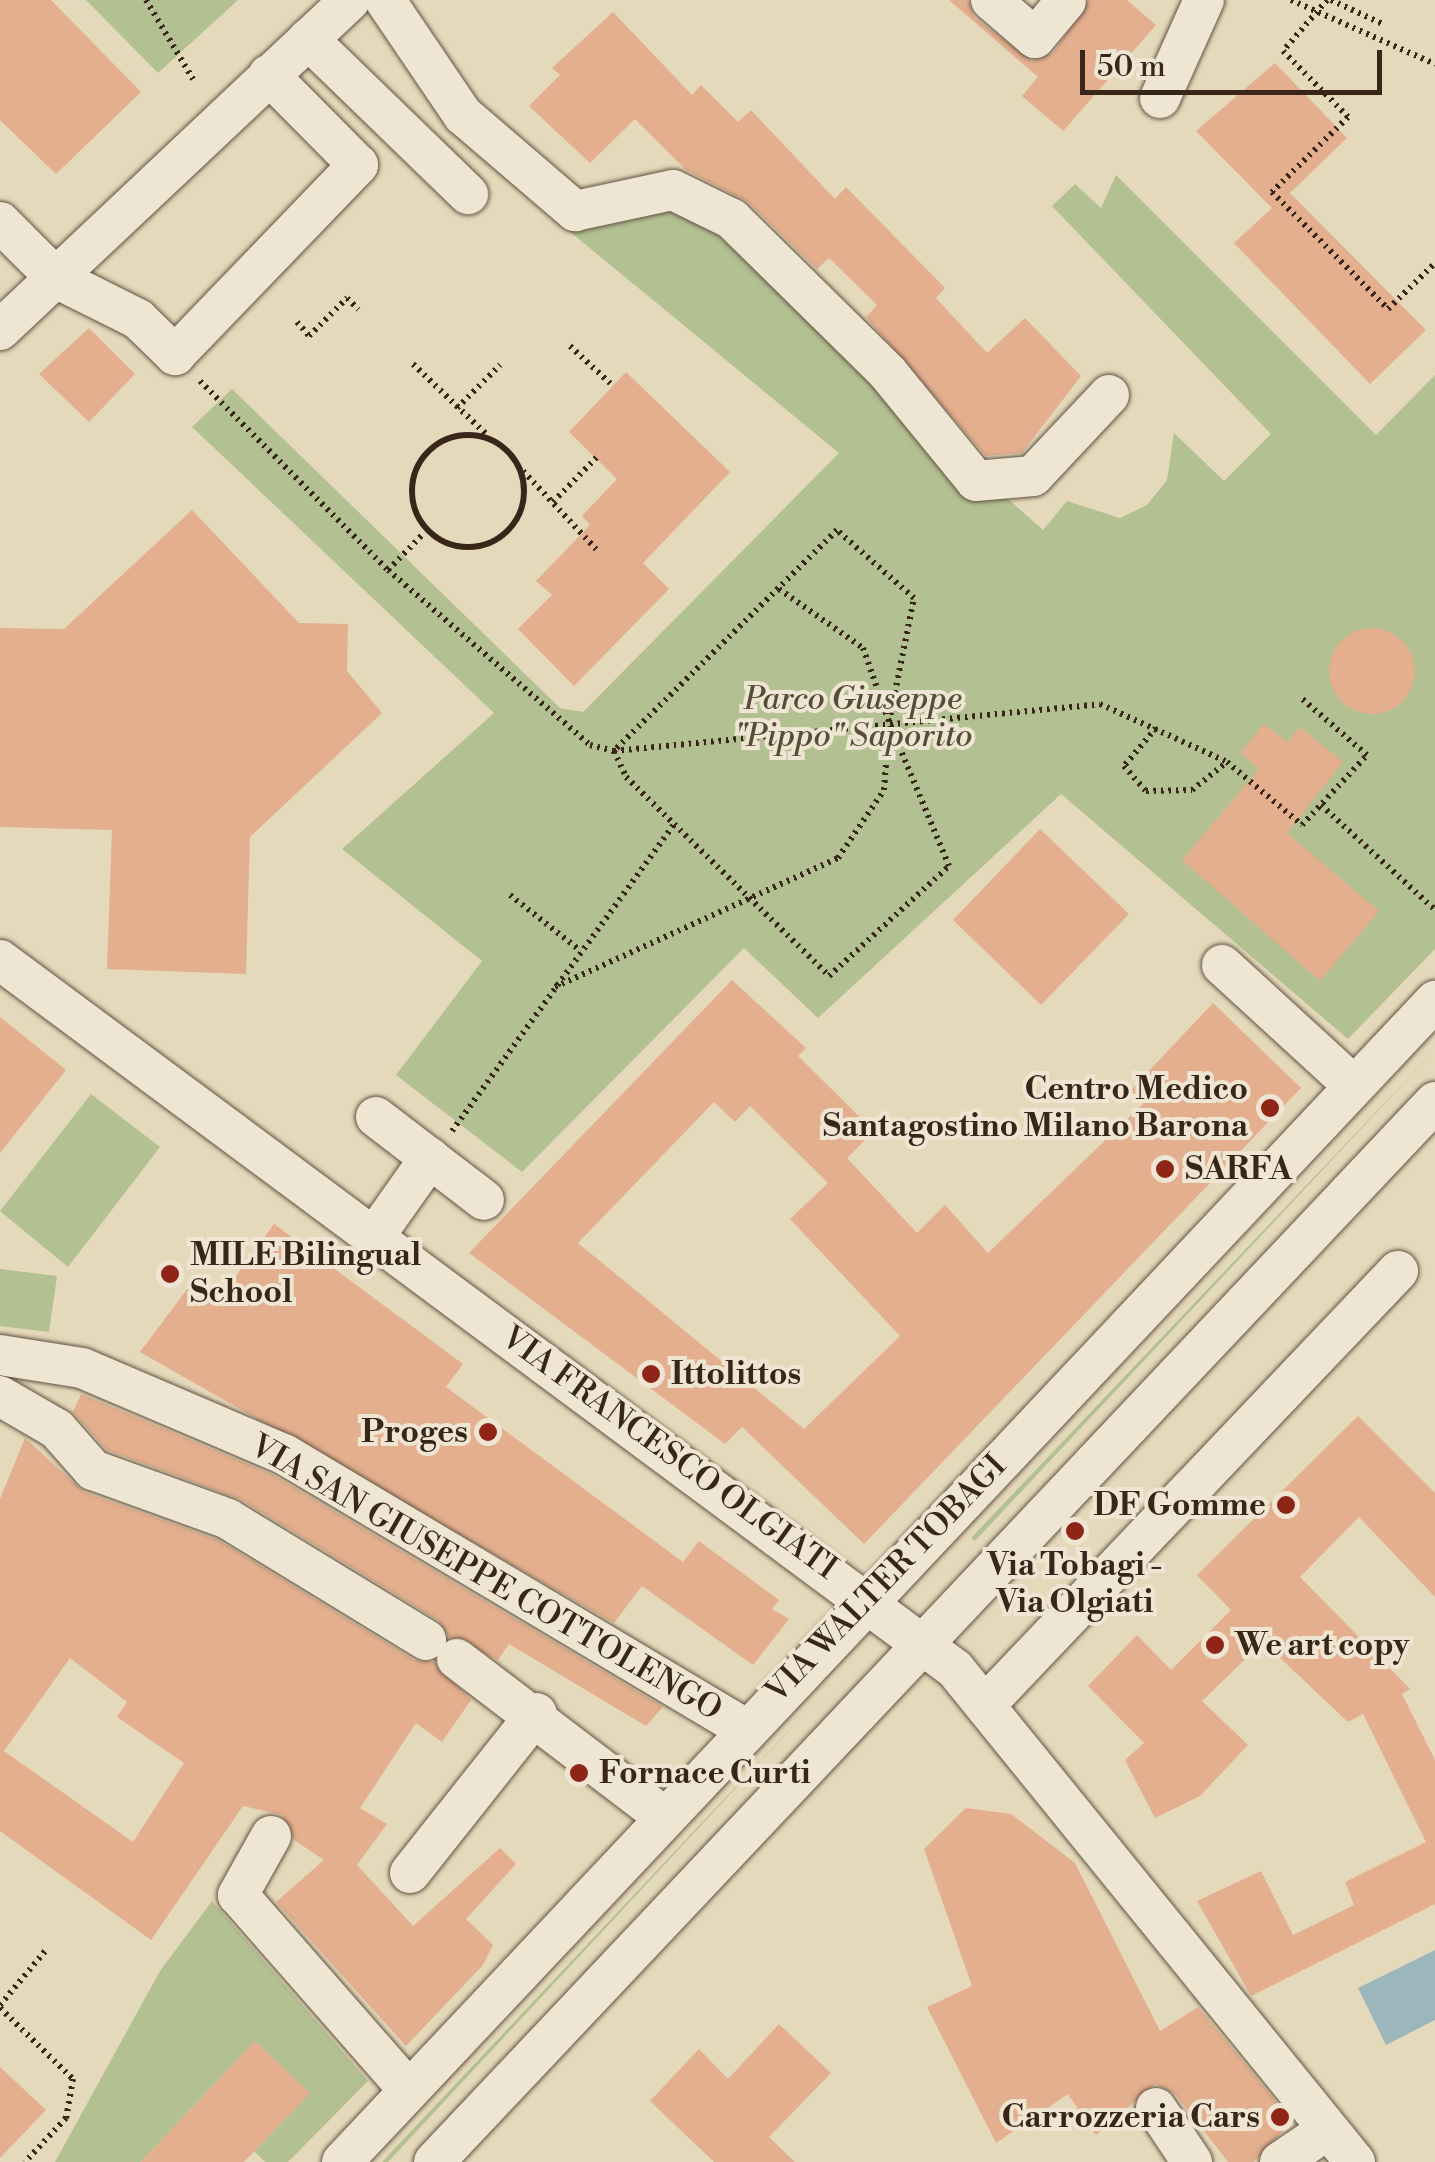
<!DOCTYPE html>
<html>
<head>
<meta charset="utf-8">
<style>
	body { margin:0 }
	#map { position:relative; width:1435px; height:2162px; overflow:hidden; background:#e5d9bb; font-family:"Libre Bodoni",serif }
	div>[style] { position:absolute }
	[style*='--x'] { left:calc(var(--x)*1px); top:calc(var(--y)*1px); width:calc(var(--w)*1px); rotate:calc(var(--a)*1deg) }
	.green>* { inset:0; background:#b2c092 }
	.water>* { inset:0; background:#9cb7bc }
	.building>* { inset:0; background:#e4af8e }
	.round { border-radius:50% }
	.path>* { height:6px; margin-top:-3px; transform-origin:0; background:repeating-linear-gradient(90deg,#382619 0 2.5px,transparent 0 7.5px) }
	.path>.ring { margin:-3px; padding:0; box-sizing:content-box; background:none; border:6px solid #382619; border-radius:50% }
	.roads { filter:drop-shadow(0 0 2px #635342) drop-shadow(0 0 2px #635342) }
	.minor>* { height:40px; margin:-20px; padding:0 20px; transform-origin:20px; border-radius:20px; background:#eee6d3 }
	.dots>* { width:28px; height:28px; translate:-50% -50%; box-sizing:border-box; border:5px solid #eee6d3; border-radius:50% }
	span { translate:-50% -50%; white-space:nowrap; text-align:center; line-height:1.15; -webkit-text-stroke:8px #eee6d3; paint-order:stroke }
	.park-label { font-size:32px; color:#564c37; font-style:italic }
	.poi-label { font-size:32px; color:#382619; font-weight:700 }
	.right { translate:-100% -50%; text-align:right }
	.left { translate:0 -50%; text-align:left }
	.street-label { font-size:32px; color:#382619 }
	.scale { position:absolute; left:1080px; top:50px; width:302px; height:45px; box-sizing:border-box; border:5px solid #382619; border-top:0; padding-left:12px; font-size:30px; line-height:35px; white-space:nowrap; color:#382619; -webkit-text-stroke:8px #eee6d3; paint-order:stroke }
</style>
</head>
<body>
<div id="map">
	<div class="green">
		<div style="clip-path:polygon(86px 0,238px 0,158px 73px)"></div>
		<div style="clip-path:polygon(1116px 175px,1376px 435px,1435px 375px,1435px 949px,1348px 1039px,1061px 794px,818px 1018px,744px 948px,522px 1172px,396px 1075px,482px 961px,342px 849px,494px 713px,192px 427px,232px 389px,560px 708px,583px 712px,839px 453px,569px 231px,667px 205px,714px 231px,877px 384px,967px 490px,1007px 498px,1043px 530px,1067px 501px,1120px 518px,1147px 505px,1167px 480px,1174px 433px,1224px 481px,1271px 434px,1052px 206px,1075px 184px,1101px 208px)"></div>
		<div style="clip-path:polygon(1435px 1050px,975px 1541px,971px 1538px)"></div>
		<div style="clip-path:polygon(91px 1094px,160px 1147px,68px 1267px,0 1211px)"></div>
		<div style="clip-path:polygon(0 1269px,57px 1276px,49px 1332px,0 1326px)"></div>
		<div style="clip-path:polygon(812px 1706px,388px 2162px,382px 2162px)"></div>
		<div style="clip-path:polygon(212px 1901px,368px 2081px,288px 2162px,265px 2162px,254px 2151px,310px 2093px,255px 2041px,141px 2162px,55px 2162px,160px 1971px)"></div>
	</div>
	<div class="water">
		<div style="clip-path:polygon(1435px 1950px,1435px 2020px,1386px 2045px,1358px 1988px)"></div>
	</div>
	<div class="building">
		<div style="clip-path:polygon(0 0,51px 0,141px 92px,56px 174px,0 120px)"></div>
		<div style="clip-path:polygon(949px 0,968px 0,975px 18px,1032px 61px,1053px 53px,1089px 0,1127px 0,1156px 25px,1063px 131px,1022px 96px,1038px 77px)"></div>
		<div style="clip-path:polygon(613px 12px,692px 95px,701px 85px,738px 122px,751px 110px,835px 199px,846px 187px,945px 288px,936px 298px,987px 353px,1025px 318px,1081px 376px,1022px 453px,986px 456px,866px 317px,877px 305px,829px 258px,817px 269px,748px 202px,686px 170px,635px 119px,590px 163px,529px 106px,560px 75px,552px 68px)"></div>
		<div style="clip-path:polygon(1275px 63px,1347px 138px,1290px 193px,1426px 330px,1370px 384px,1234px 243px,1272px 208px,1196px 131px)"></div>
		<div style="clip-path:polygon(89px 328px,135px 374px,89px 422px,39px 374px)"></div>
		<div style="clip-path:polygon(626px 372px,730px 472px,643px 563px,669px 589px,574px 686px,518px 629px,552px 595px,536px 581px,590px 525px,582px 516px,617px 479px,569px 432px)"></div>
		<div style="clip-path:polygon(192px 510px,299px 623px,348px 624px,347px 671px,382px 713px,250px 837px,246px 974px,107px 969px,112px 830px,0 827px,0 628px,64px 629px)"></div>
		<div class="round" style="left:1329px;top:628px;width:86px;height:86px"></div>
		<div style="clip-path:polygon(1264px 724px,1287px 742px,1300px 727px,1343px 762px,1287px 833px,1379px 911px,1320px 981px,1182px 860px,1259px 769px,1240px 753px)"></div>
		<div style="clip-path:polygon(1040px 829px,1129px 914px,1041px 1005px,953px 920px)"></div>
		<div style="clip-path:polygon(evenodd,732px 980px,806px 1048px,798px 1056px,874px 1131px,847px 1158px,917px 1233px,945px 1205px,988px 1253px,1143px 1104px,1130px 1091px,1213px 1003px,1301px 1088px,864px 1544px,742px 1427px,725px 1444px,469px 1253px,732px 980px,714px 1102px,735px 1122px,750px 1106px,828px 1183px,790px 1219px,900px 1336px,804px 1429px,578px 1243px,714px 1102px)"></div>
		<div style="clip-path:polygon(0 1017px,66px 1070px,0 1153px)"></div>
		<div style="clip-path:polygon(274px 1224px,463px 1364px,446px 1387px,683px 1562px,699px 1541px,779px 1600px,772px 1609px,789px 1619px,753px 1665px,642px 1586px,614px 1623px,140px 1352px,197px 1276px,222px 1295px)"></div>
		<div style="clip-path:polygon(81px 1394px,273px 1475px,663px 1707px,646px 1726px,509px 1644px,498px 1660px,449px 1637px,438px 1620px,240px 1499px,107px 1450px,73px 1412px)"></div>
		<div style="clip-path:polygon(1358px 1416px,1435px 1493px,1435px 1597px,1359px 1517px,1300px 1577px,1410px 1689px,1402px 1694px,1435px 1760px,1435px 1904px,1251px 1996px,1197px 1901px,1261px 1871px,1293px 1935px,1354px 1905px,1345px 1882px,1426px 1842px,1363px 1714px,1348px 1722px,1263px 1642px,1202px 1701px,1248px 1745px,1200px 1796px,1155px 1818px,1125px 1760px,1144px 1743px,1088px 1686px,1137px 1635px,1171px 1670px,1231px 1610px,1197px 1575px)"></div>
		<div style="clip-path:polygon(evenodd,25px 1438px,84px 1492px,218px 1540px,414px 1660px,434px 1662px,471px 1700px,442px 1742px,416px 1723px,360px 1808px,387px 1824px,357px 1865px,413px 1926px,500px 1848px,516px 1864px,466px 1919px,493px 1945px,483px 1965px,406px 2046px,276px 1902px,324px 1860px,294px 1840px,282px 1815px,243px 1806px,151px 1940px,0 1831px,0 1499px,25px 1438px,70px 1658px,127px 1702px,117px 1717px,184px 1763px,133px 1842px,4px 1751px,70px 1658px)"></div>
		<div style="clip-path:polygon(966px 1808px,1011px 1814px,1075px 1863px,1160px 2031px,1198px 2007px,1292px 2121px,1254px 2162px,1228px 2162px,1175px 2094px,1155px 2084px,1096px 2135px,1068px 2094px,996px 2143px,927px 2007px,972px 1986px,924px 1849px)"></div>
		<div style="clip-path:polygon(779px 2024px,831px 2073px,769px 2137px,795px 2162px,714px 2162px,650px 2101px,699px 2049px,728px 2079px)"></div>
		<div style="clip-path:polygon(255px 2041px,310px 2093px,244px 2162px,141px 2162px)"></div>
		<div style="clip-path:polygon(0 2067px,46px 2110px,0 2158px)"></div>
	</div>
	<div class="path">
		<div style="--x:146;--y:0;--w:92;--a:59.3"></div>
		<div style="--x:1291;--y:0;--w:158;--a:24"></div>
		<div style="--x:1327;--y:0;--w:67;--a:130.8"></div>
		<div style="--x:1283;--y:51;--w:93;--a:45.4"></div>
		<div style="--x:1348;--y:117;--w:107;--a:135.4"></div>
		<div style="--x:1272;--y:192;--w:165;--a:45.2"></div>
		<div style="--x:1388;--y:309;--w:66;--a:-44.4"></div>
		<div style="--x:1331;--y:0;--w:57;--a:24.8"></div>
		<div style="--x:297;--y:322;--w:18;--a:49"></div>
		<div style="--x:309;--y:336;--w:54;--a:-45"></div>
		<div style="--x:347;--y:298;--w:16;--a:45"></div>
		<div style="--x:570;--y:346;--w:59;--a:42.9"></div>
		<div style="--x:413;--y:364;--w:104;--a:43.8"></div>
		<div style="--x:200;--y:381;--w:267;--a:45.2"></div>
		<div style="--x:388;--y:570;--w:267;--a:40.9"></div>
		<div style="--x:590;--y:745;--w:25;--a:14"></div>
		<div style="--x:614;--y:751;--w:488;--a:-5.5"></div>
		<div style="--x:1100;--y:704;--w:140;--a:24.5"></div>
		<div style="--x:1227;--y:762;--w:98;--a:40"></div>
		<div style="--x:1302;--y:825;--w:96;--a:-47.1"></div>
		<div style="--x:1367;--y:755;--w:89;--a:-139.1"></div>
		<div style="--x:457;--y:408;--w:61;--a:-45"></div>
		<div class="ring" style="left:412px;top:435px;width:106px;height:106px"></div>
		<div style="--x:523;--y:471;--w:107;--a:46.9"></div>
		<div style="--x:553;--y:502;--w:62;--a:-45.7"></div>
		<div style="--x:388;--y:570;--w:52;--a:-45.8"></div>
		<div style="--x:779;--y:589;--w:103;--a:35.1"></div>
		<div style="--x:863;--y:648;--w:78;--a:70.6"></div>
		<div style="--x:889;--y:722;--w:126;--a:-78.6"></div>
		<div style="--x:914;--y:598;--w:103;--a:-138.6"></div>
		<div style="--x:837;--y:530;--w:314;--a:135.3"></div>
		<div style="--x:614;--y:751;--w:29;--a:65"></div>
		<div style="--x:626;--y:777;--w:284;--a:44.4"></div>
		<div style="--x:829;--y:976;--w:163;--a:-42.5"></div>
		<div style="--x:949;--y:866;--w:156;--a:-112.6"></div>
		<div style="--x:1156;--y:728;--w:50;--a:130.1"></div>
		<div style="--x:1124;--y:766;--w:33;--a:49"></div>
		<div style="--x:1146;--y:791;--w:46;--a:-1.2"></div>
		<div style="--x:1192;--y:790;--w:45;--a:-38.7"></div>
		<div style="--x:1321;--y:805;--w:155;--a:42.6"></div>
		<div style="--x:510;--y:895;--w:90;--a:38.3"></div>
		<div style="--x:555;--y:987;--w:311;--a:-24.5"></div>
		<div style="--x:838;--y:858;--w:82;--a:-55.9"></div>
		<div style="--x:884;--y:790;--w:67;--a:-85.7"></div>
		<div style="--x:452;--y:1131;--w:379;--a:-54.1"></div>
		<div style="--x:0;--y:2005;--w:72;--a:-50.1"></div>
		<div style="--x:0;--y:2008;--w:102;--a:44.2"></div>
		<div style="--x:73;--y:2079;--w:40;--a:100"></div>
		<div style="--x:66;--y:2118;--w:60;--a:133"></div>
	</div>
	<div class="roads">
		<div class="minor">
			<div style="--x:385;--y:0;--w:139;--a:55.9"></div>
			<div style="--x:463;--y:115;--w:148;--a:40.6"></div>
			<div style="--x:575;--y:211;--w:100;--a:-12.1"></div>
			<div style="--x:673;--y:190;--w:66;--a:26.2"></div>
			<div style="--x:732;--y:219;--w:219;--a:44.6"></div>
			<div style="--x:888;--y:373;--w:139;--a:50.8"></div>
			<div style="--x:976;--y:481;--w:57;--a:-5"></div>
			<div style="--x:1033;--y:476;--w:111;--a:-46.8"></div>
			<div style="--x:991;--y:0;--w:58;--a:40.8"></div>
			<div style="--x:1035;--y:38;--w:48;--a:-50"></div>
			<div style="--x:308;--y:39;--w:223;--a:44.1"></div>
			<div style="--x:1160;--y:98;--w:107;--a:-65.8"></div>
			<div style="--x:0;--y:222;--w:79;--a:45"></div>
			<div style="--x:56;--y:278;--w:92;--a:26.6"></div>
			<div style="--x:138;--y:319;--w:52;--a:44.2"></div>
			<div style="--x:175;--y:355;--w:264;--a:-46.1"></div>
			<div style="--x:358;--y:165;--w:127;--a:-134.7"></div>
			<div style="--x:0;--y:330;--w:481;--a:-43.3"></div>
			<div style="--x:0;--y:960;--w:1189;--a:36.59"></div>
			<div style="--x:955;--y:1669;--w:635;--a:50.95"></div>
			<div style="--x:1222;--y:965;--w:179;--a:42.5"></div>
			<div style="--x:376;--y:1117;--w:136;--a:37.5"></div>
			<div style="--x:374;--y:1237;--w:97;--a:-54.7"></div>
			<div style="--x:0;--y:1355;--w:83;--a:9"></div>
			<div style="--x:82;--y:1368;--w:220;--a:23.1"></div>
			<div style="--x:284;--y:1454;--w:535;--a:30.78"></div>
			<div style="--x:0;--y:1396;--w:66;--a:30.1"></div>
			<div style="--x:57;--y:1429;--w:55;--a:48.7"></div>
			<div style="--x:93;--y:1470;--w:144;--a:19.9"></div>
			<div style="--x:228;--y:1519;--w:232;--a:31.4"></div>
			<div style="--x:457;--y:1659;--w:259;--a:37.3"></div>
			<div style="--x:988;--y:1702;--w:595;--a:-46.43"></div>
			<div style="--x:271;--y:1836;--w:68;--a:119.2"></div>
			<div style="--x:238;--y:1895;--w:259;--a:48.8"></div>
			<div style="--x:410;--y:1873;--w:204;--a:-51.6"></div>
			<div style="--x:1156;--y:2108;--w:65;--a:56.3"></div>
			<div style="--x:342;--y:2162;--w:1595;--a:-46.73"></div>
			<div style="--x:434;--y:2162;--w:1458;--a:-46.64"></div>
			<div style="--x:1280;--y:2162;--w:57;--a:-34.2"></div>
		</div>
	</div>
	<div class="dots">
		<div style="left:1270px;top:1108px;background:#8f2418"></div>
		<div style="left:1165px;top:1169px;background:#8f2418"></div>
		<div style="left:170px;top:1274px;background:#8f2418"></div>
		<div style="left:651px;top:1374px;background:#8f2418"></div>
		<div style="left:488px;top:1432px;background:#8f2418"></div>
		<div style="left:1286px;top:1505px;background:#8f2418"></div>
		<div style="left:1075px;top:1531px;background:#8f2418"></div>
		<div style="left:1215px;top:1645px;background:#8f2418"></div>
		<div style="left:579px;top:1773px;background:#8f2418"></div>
		<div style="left:1280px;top:2117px;background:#8f2418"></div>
	</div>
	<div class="park-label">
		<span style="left:853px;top:718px">Parco Giuseppe<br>"Pippo" Saporito</span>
	</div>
	<div class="poi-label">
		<span class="right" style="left:1248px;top:1108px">Centro Medico<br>Santagostino Milano Barona</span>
		<span class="left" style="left:1185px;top:1169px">SARFA</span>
		<span class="left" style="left:190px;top:1274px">MILE Bilingual<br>School</span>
		<span class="left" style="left:671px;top:1374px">Ittolittos</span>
		<span class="right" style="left:468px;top:1432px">Proges</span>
		<span class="right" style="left:1266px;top:1505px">DF Gomme</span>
		<span style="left:1075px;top:1584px">Via Tobagi -<br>Via Olgiati</span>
		<span class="left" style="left:1235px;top:1645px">We art copy</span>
		<span class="left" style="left:599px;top:1773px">Fornace Curti</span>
		<span class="right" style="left:1260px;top:2117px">Carrozzeria Cars</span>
	</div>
	<div class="street-label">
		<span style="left:669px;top:1453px;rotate:36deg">VIA FRANCESCO OLGIATI</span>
		<span style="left:486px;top:1578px;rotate:30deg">VIA SAN GIUSEPPE COTTOLENGO</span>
		<span style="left:886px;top:1579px;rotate:-46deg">VIA WALTER TOBAGI</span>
	</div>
	<div class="scale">50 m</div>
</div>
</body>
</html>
